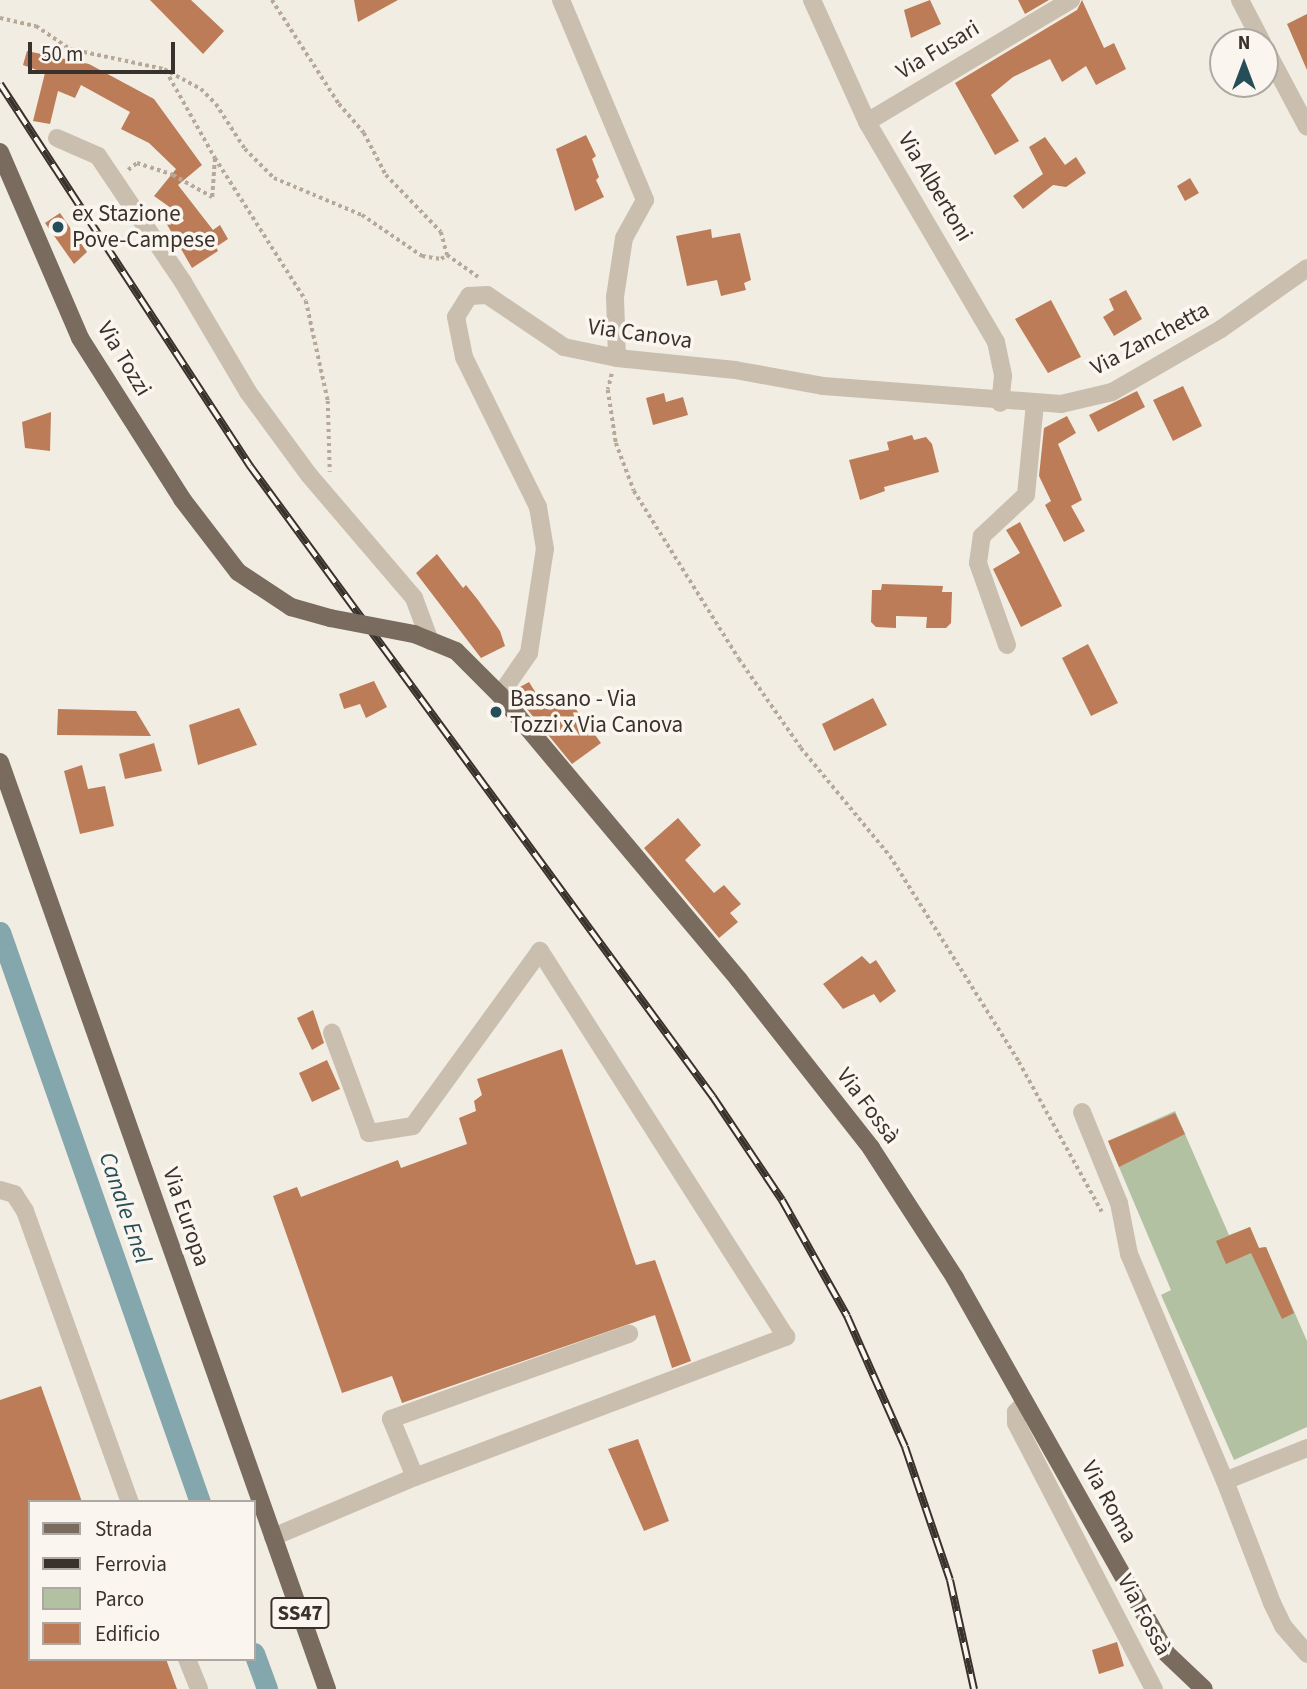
<!DOCTYPE html>
<html>
<head>
<meta charset="utf-8">
<style>
	body { margin:0 }
	#map { position:relative; width:1307px; height:1689px; overflow:hidden; background:#f2ede3; font-family:"Source Sans 3",sans-serif }
	div>[style] { position:absolute }
	[style*='--x'] { left:calc(var(--x)*1px); top:calc(var(--y)*1px); width:calc(var(--w)*1px); rotate:calc(var(--a)*1deg) }
	.green>* { inset:0; background:#b3c1a3 }
	.canal>* { height:21px; margin:-10.5px; padding:0 10.5px; transform-origin:10.5px; border-radius:10.5px; background:#84a6ad }
	.building>* { inset:0; background:#bc7c57 }
	.path>* { height:3.5px; margin-top:-1.75px; transform-origin:0; background:repeating-linear-gradient(90deg,#b6a999 0 3.5px,transparent 0 7px) }
	.minor>* { height:18px; margin:-9px; padding:0 9px; transform-origin:9px; border-radius:9px; background:#cabfaf }
	.major>* { height:18px; margin:-9px; padding:0 9px; transform-origin:9px; border-radius:9px; background:#7a6b5f }
	.rail>* { height:8px; margin-top:-4px; transform-origin:0; background:repeating-linear-gradient(90deg,#faf6ef 0 16px,#39322c 0 32px); box-sizing:border-box; border-block:2px solid #39322c }
	.major-bridge>* { height:18px; margin:-9px; padding:0 9px; transform-origin:9px; border-radius:9px; background:#7a6b5f }
	.dots>* { width:19px; height:19px; translate:-50% -50%; box-sizing:border-box; border:4px solid #faf6ef; border-radius:50% }
	span { translate:-50% -50%; white-space:nowrap; text-align:center; line-height:1.15; -webkit-text-stroke:7px #faf6ef; paint-order:stroke }
	.shield-label span { padding:2px 5px; background:#faf6ef; border:2px solid; border-radius:5px; -webkit-text-stroke-width:0 }
	.shield-label { font-size:21px; color:#39322c; font-weight:700 }
	.street-label { font-size:23px; color:#39322c }
	.poi-label { font-size:23px; color:#39322c }
	.left { translate:0 -50%; text-align:left }
	.water-label { font-size:24px; color:#254e58; font-style:italic }
	.legend { position:absolute; left:28px; top:1500px; width:228px; height:161px; box-sizing:border-box; background:#faf6ef; border:2px solid #ada8a1; margin:0; padding:9px 12px; list-style:none; font-size:21px; color:#39322c }
	.legend li { display:flex; align-items:center; gap:14px; height:35px }
	.legend b { width:35px; border:2px solid #ada8a1 }
	.north { position:absolute; left:1209px; top:28px; width:70px; height:70px; box-sizing:border-box; background:#faf6ef; border:2px solid #ada8a1; border-radius:50%; rotate:0deg; font-size:19px; font-weight:700; line-height:28px; text-align:center; color:#39322c }
	.north::after { content:''; display:block; margin:auto; width:24px; height:32px; background:#254e58; clip-path:polygon(50% 0,100% 100%,50% 72%,0 100%) }
	.scale { position:absolute; left:28px; top:42px; width:147px; height:32px; box-sizing:border-box; border:4px solid #39322c; border-top:0; padding-left:9px; font-size:21px; line-height:24px; white-space:nowrap; color:#39322c; -webkit-text-stroke:5px #faf6ef; paint-order:stroke }
</style>
</head>
<body>
<div id="map">
	<div class="green">
		<div style="clip-path:polygon(1175px 1111px,1229px 1235px,1250px 1227px,1259px 1248px,1266px 1247px,1307px 1341px,1307px 1427px,1234px 1460px,1161px 1295px,1171px 1290px,1108px 1141px)"></div>
	</div>
	<div class="canal">
		<div style="--x:0;--y:932;--w:604;--a:70.67"></div>
		<div style="--x:254;--y:1653;--w:38;--a:70"></div>
	</div>
	<div class="building">
		<div style="clip-path:polygon(150px 0,191px 0,224px 31px,203px 54px)"></div>
		<div style="clip-path:polygon(354px 0,398px 0,358px 22px)"></div>
		<div style="clip-path:polygon(930px 0,941px 24px,911px 38px,904px 10px)"></div>
		<div style="clip-path:polygon(1018px 0,1049px 0,1025px 14px)"></div>
		<div style="clip-path:polygon(1082px 0,1104px 48px,1114px 43px,1126px 69px,1096px 85px,1086px 66px,1062px 82px,1050px 59px,1013px 77px,991px 95px,1019px 141px,995px 155px,955px 83px,1077px 10px)"></div>
		<div style="clip-path:polygon(1307px 14px,1307px 70px,1287px 24px)"></div>
		<div style="clip-path:polygon(27px 51px,89px 64px,154px 99px,202px 165px,178px 185px,213px 230px,220px 225px,228px 239px,216px 247px,218px 251px,192px 268px,161px 214px,171px 208px,154px 196px,176px 169px,149px 143px,121px 129px,130px 112px,81px 85px,75px 98px,58px 91px,50px 124px,33px 121px,45px 73px,23px 65px)"></div>
		<div style="clip-path:polygon(586px 135px,596px 156px,592px 159px,599px 177px,596px 180px,604px 197px,575px 211px,556px 149px)"></div>
		<div style="clip-path:polygon(1045px 137px,1065px 165px,1076px 157px,1086px 173px,1066px 187px,1053px 185px,1023px 209px,1013px 196px,1043px 174px,1029px 147px)"></div>
		<div style="clip-path:polygon(1190px 178px,1199px 193px,1185px 201px,1177px 186px)"></div>
		<div style="clip-path:polygon(60px 213px,87px 252px,74px 264px,45px 223px)"></div>
		<div style="clip-path:polygon(711px 229px,712px 238px,740px 233px,751px 280px,744px 283px,746px 290px,721px 296px,717px 280px,687px 286px,676px 236px)"></div>
		<div style="clip-path:polygon(1126px 290px,1142px 319px,1114px 336px,1103px 317px,1114px 310px,1109px 299px)"></div>
		<div style="clip-path:polygon(1051px 300px,1081px 357px,1048px 373px,1015px 319px)"></div>
		<div style="clip-path:polygon(1183px 386px,1202px 426px,1173px 441px,1153px 400px)"></div>
		<div style="clip-path:polygon(1137px 391px,1145px 407px,1098px 432px,1089px 415px)"></div>
		<div style="clip-path:polygon(664px 393px,666px 402px,683px 397px,688px 415px,653px 425px,646px 398px)"></div>
		<div style="clip-path:polygon(51px 412px,50px 451px,25px 448px,22px 422px)"></div>
		<div style="clip-path:polygon(1067px 416px,1076px 433px,1058px 444px,1082px 500px,1071px 506px,1085px 531px,1064px 542px,1045px 505px,1051px 501px,1039px 476px,1044px 428px)"></div>
		<div style="clip-path:polygon(912px 435px,914px 440px,926px 437px,932px 444px,939px 472px,884px 487px,885px 491px,860px 500px,849px 460px,889px 450px,887px 442px)"></div>
		<div style="clip-path:polygon(1020px 522px,1062px 606px,1021px 627px,993px 569px,1020px 553px,1006px 530px)"></div>
		<div style="clip-path:polygon(437px 554px,463px 588px,466px 585px,478px 600px,500px 631px,505px 646px,481px 658px,416px 573px)"></div>
		<div style="clip-path:polygon(882px 584px,943px 586px,942px 592px,952px 592px,951px 623px,946px 628px,926px 628px,927px 617px,896px 616px,896px 628px,876px 627px,871px 622px,872px 590px,881px 590px)"></div>
		<div style="clip-path:polygon(1088px 644px,1118px 703px,1091px 716px,1062px 658px)"></div>
		<div style="clip-path:polygon(374px 681px,387px 707px,366px 718px,360px 704px,344px 709px,339px 694px)"></div>
		<div style="clip-path:polygon(529px 682px,546px 709px,572px 693px,579px 706px,575px 708px,601px 743px,572px 764px,517px 697px,520px 687px)"></div>
		<div style="clip-path:polygon(873px 698px,887px 725px,834px 751px,822px 724px)"></div>
		<div style="clip-path:polygon(239px 708px,257px 745px,198px 765px,189px 725px)"></div>
		<div style="clip-path:polygon(58px 709px,136px 711px,151px 736px,57px 735px)"></div>
		<div style="clip-path:polygon(154px 743px,162px 771px,125px 779px,119px 754px)"></div>
		<div style="clip-path:polygon(82px 765px,88px 789px,105px 786px,114px 826px,80px 834px,64px 771px)"></div>
		<div style="clip-path:polygon(678px 818px,701px 845px,685px 860px,714px 893px,724px 885px,741px 904px,730px 913px,738px 922px,719px 938px,644px 848px)"></div>
		<div style="clip-path:polygon(862px 956px,870px 964px,876px 960px,896px 991px,880px 1003px,874px 994px,843px 1009px,823px 984px)"></div>
		<div style="clip-path:polygon(313px 1010px,324px 1043px,312px 1050px,297px 1018px)"></div>
		<div style="clip-path:polygon(562px 1049px,636px 1265px,655px 1260px,691px 1361px,672px 1368px,655px 1315px,402px 1403px,392px 1376px,342px 1393px,273px 1196px,297px 1187px,301px 1197px,398px 1160px,401px 1168px,467px 1144px,459px 1118px,476px 1111px,474px 1101px,482px 1095px,477px 1079px)"></div>
		<div style="clip-path:polygon(327px 1060px,340px 1089px,312px 1102px,299px 1073px)"></div>
		<div style="clip-path:polygon(1175px 1113px,1185px 1134px,1119px 1167px,1108px 1141px)"></div>
		<div style="clip-path:polygon(1250px 1227px,1259px 1248px,1266px 1247px,1294px 1313px,1282px 1319px,1251px 1253px,1226px 1264px,1216px 1241px)"></div>
		<div style="clip-path:polygon(41px 1386px,82px 1502px,30px 1502px,30px 1659px,166px 1659px,177px 1689px,0 1689px,0 1400px)"></div>
		<div style="clip-path:polygon(638px 1439px,669px 1521px,644px 1531px,608px 1449px)"></div>
		<div style="clip-path:polygon(1117px 1642px,1124px 1666px,1099px 1674px,1092px 1650px)"></div>
	</div>
	<div class="path">
		<div style="--x:272;--y:0;--w:124;--a:57.2"></div>
		<div style="--x:339;--y:104;--w:38;--a:49"></div>
		<div style="--x:364;--y:133;--w:47;--a:62.4"></div>
		<div style="--x:386;--y:175;--w:79;--a:46"></div>
		<div style="--x:441;--y:232;--w:24;--a:75"></div>
		<div style="--x:447;--y:255;--w:38;--a:35"></div>
		<div style="--x:0;--y:18;--w:37;--a:13"></div>
		<div style="--x:36;--y:26;--w:41;--a:34.1"></div>
		<div style="--x:70;--y:49;--w:96;--a:12"></div>
		<div style="--x:164;--y:69;--w:42;--a:28.4"></div>
		<div style="--x:201;--y:89;--w:21;--a:45"></div>
		<div style="--x:216;--y:104;--w:54;--a:57.2"></div>
		<div style="--x:245;--y:149;--w:41;--a:45"></div>
		<div style="--x:274;--y:178;--w:95;--a:22.8"></div>
		<div style="--x:362;--y:215;--w:73;--a:34.3"></div>
		<div style="--x:422;--y:256;--w:19;--a:9"></div>
		<div style="--x:441;--y:259;--w:7;--a:-34"></div>
		<div style="--x:166;--y:71;--w:100;--a:60.6"></div>
		<div style="--x:128;--y:170;--w:11;--a:-38"></div>
		<div style="--x:137;--y:163;--w:38;--a:18"></div>
		<div style="--x:173;--y:175;--w:45;--a:29.4"></div>
		<div style="--x:212;--y:197;--w:39;--a:-86"></div>
		<div style="--x:215;--y:158;--w:169;--a:57.5"></div>
		<div style="--x:306;--y:301;--w:102;--a:77.6"></div>
		<div style="--x:328;--y:401;--w:71;--a:88.4"></div>
		<div style="--x:612;--y:374;--w:16;--a:104"></div>
		<div style="--x:608;--y:390;--w:54;--a:81.4"></div>
		<div style="--x:616;--y:443;--w:51;--a:69.4"></div>
		<div style="--x:634;--y:491;--w:198;--a:58"></div>
		<div style="--x:739;--y:659;--w:108;--a:55.1"></div>
		<div style="--x:801;--y:748;--w:140;--a:50.5"></div>
		<div style="--x:890;--y:856;--w:243;--a:57.9"></div>
		<div style="--x:1019;--y:1062;--w:171;--a:61"></div>
	</div>
	<div class="minor">
		<div style="--x:561;--y:0;--w:217;--a:67.2"></div>
		<div style="--x:645;--y:200;--w:43;--a:118.9"></div>
		<div style="--x:624;--y:238;--w:60;--a:98.7"></div>
		<div style="--x:615;--y:297;--w:61;--a:88.1"></div>
		<div style="--x:812;--y:0;--w:134;--a:65.7"></div>
		<div style="--x:867;--y:122;--w:255;--a:59.6"></div>
		<div style="--x:996;--y:342;--w:35;--a:78"></div>
		<div style="--x:1003;--y:376;--w:27;--a:96"></div>
		<div style="--x:1240;--y:0;--w:47;--a:62.4"></div>
		<div style="--x:1265;--y:48;--w:89;--a:62"></div>
		<div style="--x:867;--y:122;--w:238;--a:-30.9"></div>
		<div style="--x:57;--y:138;--w:45;--a:23.7"></div>
		<div style="--x:98;--y:156;--w:152;--a:56"></div>
		<div style="--x:183;--y:282;--w:128;--a:59.4"></div>
		<div style="--x:248;--y:392;--w:103;--a:53.7"></div>
		<div style="--x:309;--y:475;--w:162;--a:49.5"></div>
		<div style="--x:414;--y:598;--w:46;--a:69.6"></div>
		<div style="--x:1007;--y:645;--w:87;--a:-109.5"></div>
		<div style="--x:978;--y:563;--w:27;--a:-82"></div>
		<div style="--x:982;--y:536;--w:60;--a:-43"></div>
		<div style="--x:1026;--y:495;--w:91;--a:-84.4"></div>
		<div style="--x:500;--y:695;--w:51;--a:-55.4"></div>
		<div style="--x:529;--y:653;--w:105;--a:-81.3"></div>
		<div style="--x:545;--y:549;--w:43;--a:-99.5"></div>
		<div style="--x:538;--y:507;--w:167;--a:-116.3"></div>
		<div style="--x:464;--y:357;--w:41;--a:-101.3"></div>
		<div style="--x:456;--y:317;--w:25;--a:-58"></div>
		<div style="--x:469;--y:296;--w:18;--a:-3"></div>
		<div style="--x:487;--y:295;--w:93;--a:34"></div>
		<div style="--x:564;--y:347;--w:54;--a:11.7"></div>
		<div style="--x:617;--y:358;--w:119;--a:5.8"></div>
		<div style="--x:735;--y:370;--w:89;--a:10.3"></div>
		<div style="--x:823;--y:386;--w:239;--a:4.3"></div>
		<div style="--x:1061;--y:404;--w:52;--a:-13.2"></div>
		<div style="--x:1112;--y:392;--w:126;--a:-30"></div>
		<div style="--x:1221;--y:329;--w:105;--a:-35.3"></div>
		<div style="--x:1082;--y:1112;--w:98;--a:67.9"></div>
		<div style="--x:1119;--y:1203;--w:52;--a:78.9"></div>
		<div style="--x:1129;--y:1254;--w:246;--a:67.1"></div>
		<div style="--x:0;--y:1190;--w:15;--a:16"></div>
		<div style="--x:14;--y:1194;--w:20;--a:57"></div>
		<div style="--x:25;--y:1211;--w:309;--a:70.2"></div>
		<div style="--x:1025;--y:1403;--w:13;--a:135"></div>
		<div style="--x:1016;--y:1412;--w:11;--a:90"></div>
		<div style="--x:1016;--y:1423;--w:300;--a:62.6"></div>
		<div style="--x:1307;--y:1448;--w:88;--a:158.1"></div>
		<div style="--x:1225;--y:1481;--w:131;--a:68.9"></div>
		<div style="--x:1272;--y:1603;--w:25;--a:64"></div>
		<div style="--x:1283;--y:1626;--w:37;--a:49"></div>
		<div style="--x:415;--y:1477;--w:63;--a:-112.5"></div>
		<div style="--x:391;--y:1419;--w:253;--a:-19.7"></div>
		<div style="--x:273;--y:1537;--w:154;--a:-22.9"></div>
		<div style="--x:415;--y:1477;--w:397;--a:-20.7"></div>
		<div style="--x:786;--y:1337;--w:458;--a:-122.5"></div>
		<div style="--x:540;--y:951;--w:216;--a:126"></div>
		<div style="--x:413;--y:1126;--w:45;--a:171"></div>
		<div style="--x:369;--y:1133;--w:107;--a:-110.3"></div>
		<div style="--x:187;--y:1659;--w:32;--a:68"></div>
	</div>
	<div class="major">
		<div style="--x:0;--y:152;--w:202;--a:66.7"></div>
		<div style="--x:80;--y:338;--w:191;--a:57.6"></div>
		<div style="--x:182;--y:499;--w:92;--a:52.5"></div>
		<div style="--x:238;--y:572;--w:64;--a:33.4"></div>
		<div style="--x:291;--y:607;--w:41;--a:15.8"></div>
		<div style="--x:414;--y:634;--w:45;--a:22"></div>
		<div style="--x:456;--y:651;--w:62;--a:45"></div>
		<div style="--x:500;--y:695;--w:372;--a:50"></div>
		<div style="--x:739;--y:980;--w:214;--a:51.8"></div>
		<div style="--x:871;--y:1148;--w:155;--a:57.1"></div>
		<div style="--x:955;--y:1278;--w:430;--a:60.6"></div>
		<div style="--x:1166;--y:1653;--w:52;--a:43.5"></div>
		<div style="--x:0;--y:762;--w:983;--a:70.57"></div>
	</div>
	<div class="rail">
		<div style="--x:0;--y:84;--w:457;--a:56.8"></div>
		<div style="--x:250;--y:466;--w:783;--a:53.73"></div>
		<div style="--x:713;--y:1097;--w:124;--a:56.2"></div>
		<div style="--x:782;--y:1200;--w:133;--a:60.7"></div>
		<div style="--x:847;--y:1316;--w:143;--a:66.1"></div>
		<div style="--x:905;--y:1447;--w:140;--a:71.3"></div>
		<div style="--x:950;--y:1580;--w:112;--a:77.6"></div>
	</div>
	<div class="major-bridge">
		<div style="--x:330;--y:618;--w:86;--a:10.8"></div>
	</div>
	<div class="dots">
		<div style="left:58px;top:227px;background:#254e58"></div>
		<div style="left:496px;top:712px;background:#254e58"></div>
	</div>
	<div class="shield-label">
		<span style="left:300px;top:1613px">SS47</span>
	</div>
	<div class="street-label">
		<span style="left:938px;top:50px;rotate:-31deg">Via Fusari</span>
		<span style="left:935px;top:187px;rotate:59deg">Via Albertoni</span>
		<span style="left:640px;top:334px;rotate:8deg">Via Canova</span>
		<span style="left:1150px;top:339px;rotate:-28deg">Via Zanchetta</span>
		<span style="left:124px;top:359px;rotate:59deg">Via Tozzi</span>
		<span style="left:868px;top:1106px;rotate:53deg">Via Fossà</span>
		<span style="left:186px;top:1217px;rotate:71deg">Via Europa</span>
		<span style="left:1109px;top:1502px;rotate:61deg">Via Roma</span>
		<span style="left:1144px;top:1615px;rotate:62deg">Via Fossà</span>
	</div>
	<div class="poi-label">
		<span class="left" style="left:72px;top:227px">ex Stazione<br>Pove-Campese</span>
		<span class="left" style="left:510px;top:712px">Bassano - Via<br>Tozzi x Via Canova</span>
	</div>
	<div class="water-label">
		<span style="left:125px;top:1208px;rotate:71deg">Canale Enel</span>
	</div>
	<ul class="legend">
	<li><b style="height:9px;background:#7a6b5f"></b>Strada</li>
	<li><b style="height:9px;background:#39322c"></b>Ferrovia</li>
	<li><b style="height:19px;background:#b3c1a3"></b>Parco</li>
	<li><b style="height:19px;background:#bc7c57"></b>Edificio</li>
	</ul>
	<div class="north">N</div>
	<div class="scale">50 m</div>
</div>
</body>
</html>
